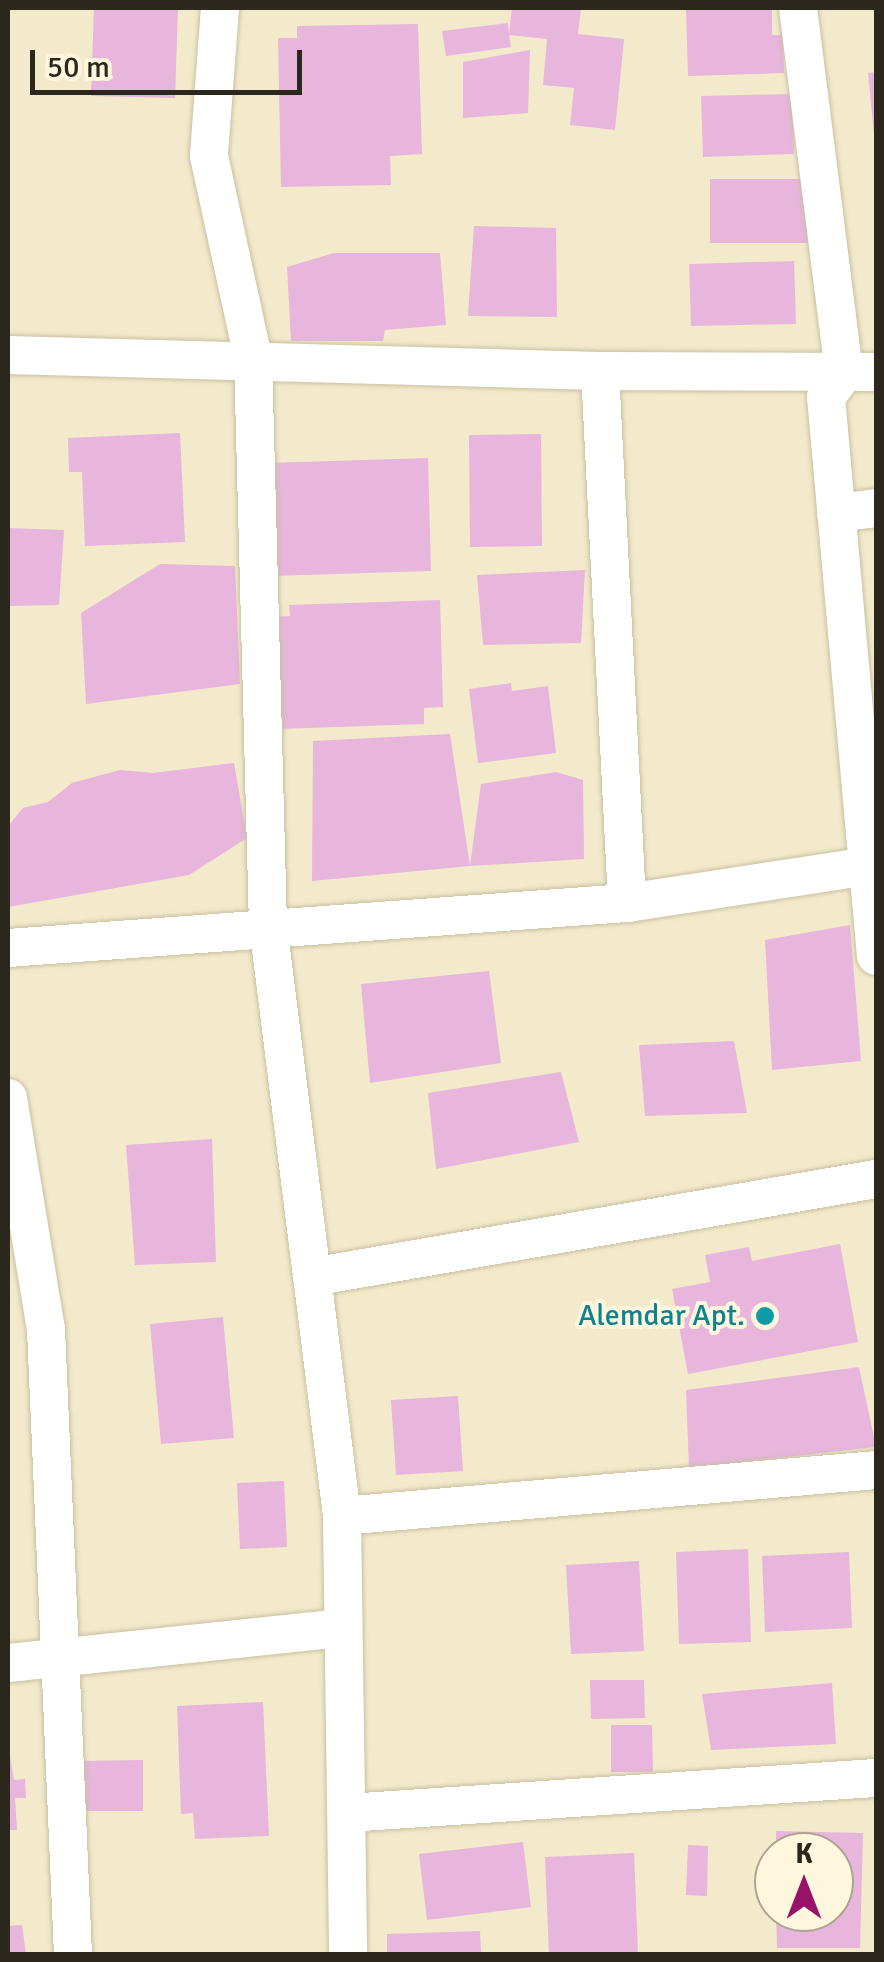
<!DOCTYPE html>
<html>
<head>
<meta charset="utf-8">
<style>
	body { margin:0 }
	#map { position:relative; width:884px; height:1962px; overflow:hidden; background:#f3eacb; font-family:Signika,sans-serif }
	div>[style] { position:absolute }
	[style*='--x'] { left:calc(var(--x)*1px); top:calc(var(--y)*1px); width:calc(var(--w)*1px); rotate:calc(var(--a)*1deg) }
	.building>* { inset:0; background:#e8b5dc }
	.roads { filter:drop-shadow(0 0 2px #c8c0a2) drop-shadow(0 0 2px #c8c0a2) }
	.minor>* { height:38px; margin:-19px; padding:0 19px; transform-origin:19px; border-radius:19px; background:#fff }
	.dots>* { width:28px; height:28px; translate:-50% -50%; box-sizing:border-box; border:5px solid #fef7de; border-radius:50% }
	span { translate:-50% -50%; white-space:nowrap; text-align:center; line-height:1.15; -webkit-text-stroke:8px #fef7de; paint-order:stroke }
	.culture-label { font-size:30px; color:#0d838f }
	.right { translate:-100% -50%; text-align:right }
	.frame { position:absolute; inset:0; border:10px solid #2b271c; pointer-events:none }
	.north { position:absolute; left:754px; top:1832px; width:100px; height:100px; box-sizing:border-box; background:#fef7de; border:2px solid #aaa490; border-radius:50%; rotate:0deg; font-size:28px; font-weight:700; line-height:40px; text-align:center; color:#2b271c }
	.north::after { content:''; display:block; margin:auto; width:35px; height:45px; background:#97136a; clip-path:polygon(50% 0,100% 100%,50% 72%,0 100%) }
	.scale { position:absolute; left:30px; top:50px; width:272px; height:45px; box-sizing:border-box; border:5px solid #2b271c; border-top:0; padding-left:12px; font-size:30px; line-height:35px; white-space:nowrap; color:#2b271c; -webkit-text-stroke:8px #fef7de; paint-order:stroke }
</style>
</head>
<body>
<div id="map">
	<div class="building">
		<div style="clip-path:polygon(94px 8px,178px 8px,175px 98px,91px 96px)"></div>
		<div style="clip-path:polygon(512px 8px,581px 8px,578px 34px,624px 39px,615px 130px,570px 125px,574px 88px,543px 85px,547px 39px,509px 35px,511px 47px,446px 56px,442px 31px,508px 23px,509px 34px)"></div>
		<div style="clip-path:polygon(686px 8px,772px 8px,772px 35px,783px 35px,784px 73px,688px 76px)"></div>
		<div style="clip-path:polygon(418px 24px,422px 154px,390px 156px,391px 185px,281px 187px,278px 38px,297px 38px,297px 26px)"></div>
		<div style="clip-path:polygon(530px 50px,528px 113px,463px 118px,463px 62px)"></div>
		<div style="clip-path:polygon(876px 72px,876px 135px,874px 135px,868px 73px)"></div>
		<div style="clip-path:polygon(792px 94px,794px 154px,703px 157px,701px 96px)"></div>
		<div style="clip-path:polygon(710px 179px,809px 179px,809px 243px,710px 243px)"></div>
		<div style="clip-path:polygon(474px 226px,556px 228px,557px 317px,468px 316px)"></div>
		<div style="clip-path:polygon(334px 253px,440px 253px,446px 325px,385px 330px,383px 341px,291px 341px,287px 267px)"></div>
		<div style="clip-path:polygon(794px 261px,796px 324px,691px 326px,689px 264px)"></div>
		<div style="clip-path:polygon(180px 433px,185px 542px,85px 546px,82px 472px,69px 472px,68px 438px)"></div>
		<div style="clip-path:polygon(541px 434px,542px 546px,470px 547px,469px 435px)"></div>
		<div style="clip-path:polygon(428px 458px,431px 571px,272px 576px,268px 463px)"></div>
		<div style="clip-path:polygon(8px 528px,64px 530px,59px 605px,8px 606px)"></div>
		<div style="clip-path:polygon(160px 564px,235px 566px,240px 684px,86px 704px,81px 613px)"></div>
		<div style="clip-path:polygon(585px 570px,581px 643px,483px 645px,477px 575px)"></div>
		<div style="clip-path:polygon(440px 600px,443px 707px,424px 708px,424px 724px,279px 729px,275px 617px,290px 616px,289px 605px)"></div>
		<div style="clip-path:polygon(511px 683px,512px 691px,548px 686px,556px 753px,478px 763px,469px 689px)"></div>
		<div style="clip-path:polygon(450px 734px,470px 866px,312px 881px,313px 741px)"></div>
		<div style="clip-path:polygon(234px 763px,247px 838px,189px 875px,8px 907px,8px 826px,23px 808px,48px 802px,72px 783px,120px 770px,153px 773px)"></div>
		<div style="clip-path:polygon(556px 772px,583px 780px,584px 859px,470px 866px,481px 784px)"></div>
		<div style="clip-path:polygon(850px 925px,861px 1061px,772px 1070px,765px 940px)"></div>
		<div style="clip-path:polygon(489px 971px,501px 1063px,370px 1083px,361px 984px)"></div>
		<div style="clip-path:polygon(734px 1041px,747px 1113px,645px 1116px,639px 1045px)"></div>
		<div style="clip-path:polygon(561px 1072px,579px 1142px,436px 1169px,428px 1093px)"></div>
		<div style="clip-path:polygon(212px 1139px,216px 1262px,135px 1265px,126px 1145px)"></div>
		<div style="clip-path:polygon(840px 1244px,858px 1342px,688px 1374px,672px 1289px,710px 1282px,705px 1255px,749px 1247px,752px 1261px)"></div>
		<div style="clip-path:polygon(223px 1317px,234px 1438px,161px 1444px,150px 1324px)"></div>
		<div style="clip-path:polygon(859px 1367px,876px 1447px,689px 1468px,686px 1390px)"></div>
		<div style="clip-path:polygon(458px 1396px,463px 1471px,396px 1475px,391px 1400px)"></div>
		<div style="clip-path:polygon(284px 1481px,287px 1547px,240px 1549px,237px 1483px)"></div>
		<div style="clip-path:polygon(748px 1549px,751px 1642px,679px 1644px,676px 1552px)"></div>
		<div style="clip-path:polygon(849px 1552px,852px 1628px,765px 1632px,762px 1556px)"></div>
		<div style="clip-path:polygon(639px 1561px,644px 1651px,571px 1654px,566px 1565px)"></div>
		<div style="clip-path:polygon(590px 1680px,644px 1680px,645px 1718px,591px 1719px)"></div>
		<div style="clip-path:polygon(832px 1683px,836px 1744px,711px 1750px,702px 1694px)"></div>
		<div style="clip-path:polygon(263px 1702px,269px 1836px,195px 1839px,193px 1813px,181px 1814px,177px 1706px)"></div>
		<div style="clip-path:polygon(611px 1725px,652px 1725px,653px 1772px,611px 1772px)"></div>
		<div style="clip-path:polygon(8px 1744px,14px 1780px,25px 1779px,26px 1798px,15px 1798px,17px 1830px,8px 1830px)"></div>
		<div style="clip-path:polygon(143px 1760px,143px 1811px,78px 1811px,78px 1761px)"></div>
		<div style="clip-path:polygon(776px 1831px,863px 1833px,860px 1948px,777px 1948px,776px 1912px,834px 1912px,834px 1852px,776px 1852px)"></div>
		<div style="clip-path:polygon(523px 1842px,531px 1907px,427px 1920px,419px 1854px)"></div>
		<div style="clip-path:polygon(688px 1845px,708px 1846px,707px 1896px,686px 1895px)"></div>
		<div style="clip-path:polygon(634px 1853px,638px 1954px,549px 1954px,545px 1857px)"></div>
		<div style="clip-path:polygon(22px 1925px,26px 1954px,8px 1954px,8px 1926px)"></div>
		<div style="clip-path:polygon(480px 1931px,481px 1954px,387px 1954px,387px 1934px)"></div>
	</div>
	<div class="roads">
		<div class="minor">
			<div style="--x:220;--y:8;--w:148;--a:94.3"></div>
			<div style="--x:209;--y:156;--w:206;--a:77.7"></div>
			<div style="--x:253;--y:357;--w:568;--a:88.49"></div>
			<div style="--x:268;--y:925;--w:596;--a:82.86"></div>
			<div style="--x:342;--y:1516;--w:438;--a:89.2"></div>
			<div style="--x:798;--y:8;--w:368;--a:82.8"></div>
			<div style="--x:844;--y:373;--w:30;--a:127"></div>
			<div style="--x:826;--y:397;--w:561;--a:84.89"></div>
			<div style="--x:8;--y:355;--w:592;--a:1.55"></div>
			<div style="--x:600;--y:371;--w:276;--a:0.2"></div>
			<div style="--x:600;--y:371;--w:533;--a:87.09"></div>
			<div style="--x:836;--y:513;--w:40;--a:-7.1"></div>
			<div style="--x:8;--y:948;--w:621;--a:-4.16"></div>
			<div style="--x:627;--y:903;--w:252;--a:-8.7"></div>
			<div style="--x:8;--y:1098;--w:234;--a:80.7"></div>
			<div style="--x:46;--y:1329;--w:626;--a:87.53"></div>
			<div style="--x:312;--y:1277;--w:572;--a:-9.86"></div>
			<div style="--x:342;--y:1516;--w:536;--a:-4.92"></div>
			<div style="--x:8;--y:1663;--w:337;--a:-6"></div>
			<div style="--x:347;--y:1813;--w:530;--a:-3.79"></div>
		</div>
	</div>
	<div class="dots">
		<div style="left:765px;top:1316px;background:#0f9aa8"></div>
	</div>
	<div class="culture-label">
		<span class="right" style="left:745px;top:1316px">Alemdar Apt.</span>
	</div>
	<div class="frame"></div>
	<div class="north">K</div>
	<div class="scale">50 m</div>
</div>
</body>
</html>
